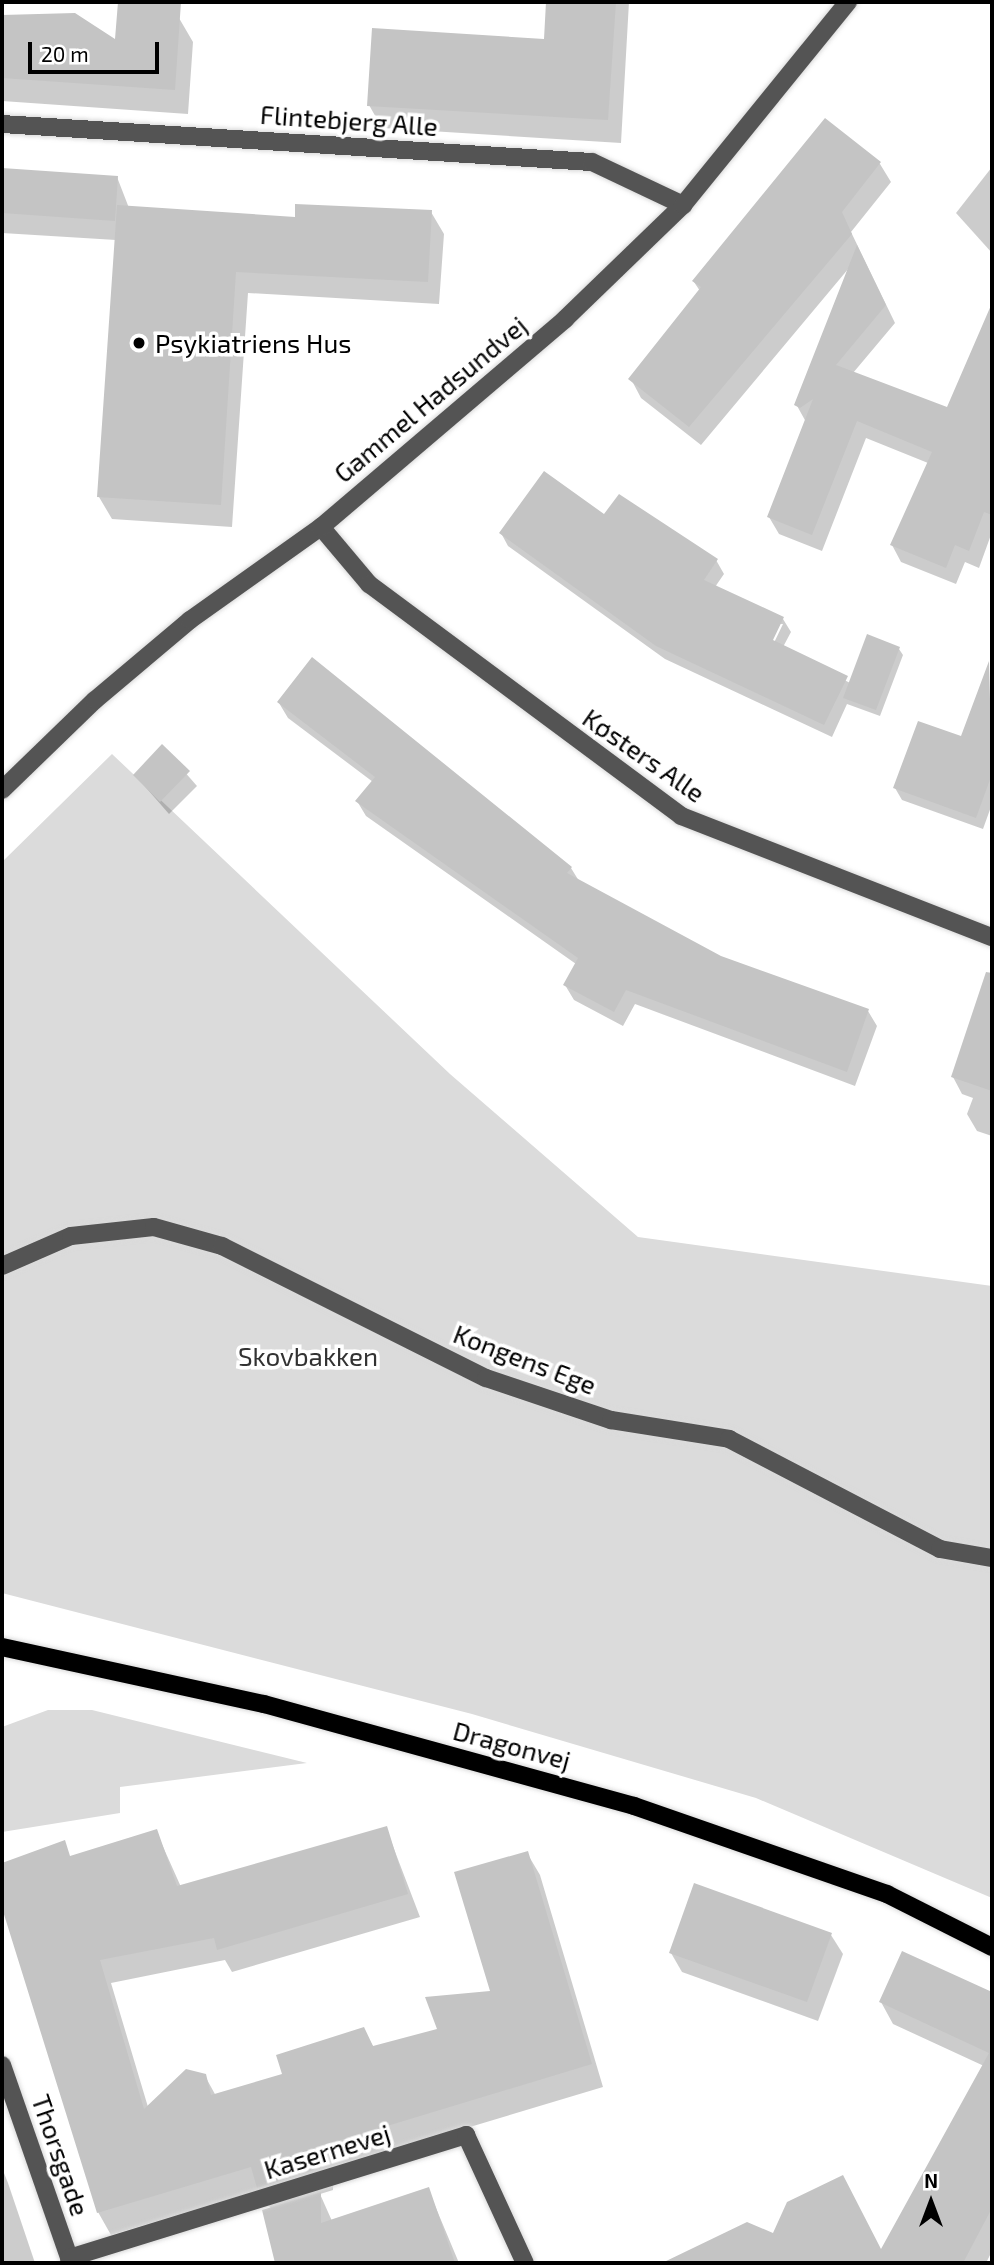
<!DOCTYPE html>
<html>
<head>
<meta charset="utf-8">
<style>
	body { margin:0 }
	#map { position:relative; width:994px; height:2265px; overflow:hidden; background:#fff; font-family:"Exo 2",sans-serif }
	div>[style] { position:absolute }
	[style*='--x'] { left:calc(var(--x)*1px); top:calc(var(--y)*1px); width:calc(var(--w)*1px); rotate:calc(var(--a)*1deg) }
	.green>* { inset:0; background:#dbdbdb }
	.shadow>* { inset:0; background:#0003 }
	.building>* { inset:0; background:#c4c4c4 }
	.roads { filter:drop-shadow(0 0 2px #dbdbdb) drop-shadow(0 0 2px #dbdbdb) }
	.minor>* { height:18px; margin:-9px; padding:0 9px; transform-origin:9px; border-radius:9px; background:#545454 }
	.major>* { height:18px; margin:-9px; padding:0 9px; transform-origin:9px; border-radius:9px; background:#000 }
	.dots>* { width:19px; height:19px; translate:-50% -50%; box-sizing:border-box; border:4px solid #fff; border-radius:50% }
	span { translate:-50% -50%; white-space:nowrap; text-align:center; line-height:1.15; -webkit-text-stroke:7px #fff; paint-order:stroke }
	.street-label { font-size:26px; color:#000 }
	.poi-label { font-size:26px; color:#000 }
	.left { translate:0 -50%; text-align:left }
	.park-label { font-size:26px; color:#323232 }
	.frame { position:absolute; inset:0; border:4px solid #000; pointer-events:none }
	.north { position:absolute; left:896px; top:2167px; width:70px; height:70px; -webkit-text-stroke:5px #fff; paint-order:stroke; rotate:0deg; font-size:19px; font-weight:700; line-height:28px; text-align:center; color:#000 }
	.north::after { content:''; display:block; margin:auto; width:24px; height:32px; background:#000; clip-path:polygon(50% 0,100% 100%,50% 72%,0 100%) }
	.scale { position:absolute; left:28px; top:42px; width:131px; height:32px; box-sizing:border-box; border:4px solid #000; border-top:0; padding-left:9px; font-size:21px; line-height:24px; white-space:nowrap; color:#000; -webkit-text-stroke:5px #fff; paint-order:stroke }
</style>
</head>
<body>
<div id="map">
	<div class="green">
		<div style="clip-path:polygon(112px 754px,450px 1074px,638px 1237px,992px 1286px,992px 1898px,756px 1798px,472px 1714px,2px 1593px,2px 862px)"></div>
		<div style="clip-path:polygon(48px 1710px,92px 1710px,307px 1763px,120px 1787px,120px 1813px,2px 1832px,2px 1727px)"></div>
	</div>
	<div class="shadow">
		<div style="clip-path:polygon(548px 2px,629px 2px,621px 143px,382px 128px,369px 105px,545px 41px)"></div>
		<div style="clip-path:polygon(2px 15px,74px 15px,117px 42px,179px 18px,193px 42px,188px 114px,2px 101px)"></div>
		<div style="clip-path:polygon(825px 121px,880px 164px,891px 182px,851px 232px,895px 323px,853px 373px,948px 409px,974px 349px,992px 357px,992px 532px,979px 568px,965px 562px,956px 584px,901px 562px,892px 545px,928px 463px,866px 438px,822px 551px,779px 534px,769px 517px,806px 422px,796px 404px,849px 268px,701px 445px,641px 398px,631px 379px,700px 291px,694px 282px)"></div>
		<div style="clip-path:polygon(992px 167px,992px 253px,956px 213px)"></div>
		<div style="clip-path:polygon(2px 170px,117px 177px,129px 208px,297px 219px,431px 212px,444px 234px,439px 304px,248px 293px,232px 527px,112px 519px,99px 497px,116px 240px,2px 233px)"></div>
		<div style="clip-path:polygon(evenodd,604px 516px,716px 560px,724px 574px,715px 587px,783px 619px,791px 632px,783px 647px,850px 683px,899px 649px,903px 655px,880px 716px,847px 704px,832px 737px,665px 659px,508px 546px,501px 533px,604px 516px,779px 624px,783px 624px,771px 649px,768px 647px,779px 624px)"></div>
		<div style="clip-path:polygon(988px 669px,992px 804px,983px 829px,902px 800px,895px 788px,962px 739px)"></div>
		<div style="clip-path:polygon(279px 703px,571px 868px,579px 881px,720px 957px,868px 1011px,877px 1026px,855px 1086px,635px 1004px,623px 1026px,574px 1000px,565px 985px,576px 964px,366px 816px,357px 801px,373px 782px,288px 718px)"></div>
		<div style="clip-path:polygon(162px 746px,197px 786px,169px 814px,135px 775px)"></div>
		<div style="clip-path:polygon(973px 1016px,992px 1022px,992px 1136px,977px 1131px,967px 1114px,973px 1098px,962px 1094px,953px 1077px)"></div>
		<div style="clip-path:polygon(386px 1828px,420px 1917px,232px 1972px,225px 1960px,111px 1983px,148px 2107px,205px 2076px,216px 2096px,284px 2076px,363px 2029px,374px 2048px,439px 2031px,492px 1992px,527px 1853px,540px 1875px,603px 2087px,333px 2168px,333px 2190px,320px 2194px,332px 2221px,428px 2189px,459px 2263px,277px 2263px,264px 2211px,271px 2209px,260px 2190px,111px 2235px,98px 2212px,7px 1919px,156px 1831px,181px 1887px)"></div>
		<div style="clip-path:polygon(831px 1935px,843px 1954px,818px 2021px,682px 1972px,671px 1953px)"></div>
		<div style="clip-path:polygon(903px 1953px,992px 1998px,992px 2251px,986px 2263px,666px 2263px,747px 2224px,774px 2235px,881px 2251px,984px 2066px,893px 2024px,881px 2002px)"></div>
		<div style="clip-path:polygon(2px 2168px,8px 2183px,35px 2263px,2px 2263px)"></div>
	</div>
	<div class="building">
		<div style="clip-path:polygon(118px 2px,181px 2px,175px 90px,2px 78px,2px 15px,75px 13px,115px 39px)"></div>
		<div style="clip-path:polygon(546px 2px,616px 2px,608px 120px,367px 106px,372px 28px,544px 39px)"></div>
		<div style="clip-path:polygon(825px 118px,881px 162px,842px 212px,852px 234px,689px 427px,628px 379px,701px 287px,692px 281px)"></div>
		<div style="clip-path:polygon(2px 168px,118px 176px,115px 221px,2px 213px)"></div>
		<div style="clip-path:polygon(295px 204px,432px 210px,428px 282px,236px 272px,221px 505px,97px 497px,117px 205px,295px 217px)"></div>
		<div style="clip-path:polygon(857px 245px,886px 305px,836px 365px,947px 407px,992px 303px,992px 515px,984px 512px,969px 551px,955px 545px,946px 568px,890px 545px,932px 452px,857px 421px,812px 535px,767px 517px,813px 399px,800px 408px,794px 405px)"></div>
		<div style="clip-path:polygon(544px 471px,604px 514px,619px 494px,718px 559px,704px 580px,784px 617px,773px 640px,848px 676px,824px 725px,656px 646px,499px 533px)"></div>
		<div style="clip-path:polygon(867px 634px,900px 647px,876px 710px,843px 698px)"></div>
		<div style="clip-path:polygon(312px 657px,572px 867px,567px 873px,721px 956px,869px 1009px,847px 1072px,626px 990px,614px 1012px,563px 985px,578px 958px,355px 801px,375px 777px,277px 702px)"></div>
		<div style="clip-path:polygon(989px 661px,992px 774px,976px 818px,893px 788px,918px 721px,961px 736px)"></div>
		<div style="clip-path:polygon(162px 744px,190px 771px,160px 802px,133px 775px)"></div>
		<div style="clip-path:polygon(986px 972px,992px 973px,992px 1091px,951px 1077px)"></div>
		<div style="clip-path:polygon(387px 1826px,408px 1894px,217px 1950px,214px 1938px,100px 1960px,144px 2109px,186px 2069px,206px 2074px,211px 2095px,282px 2074px,276px 2055px,364px 2027px,373px 2046px,437px 2029px,425px 1997px,490px 1991px,454px 1872px,528px 1851px,592px 2064px,321px 2146px,321px 2168px,257px 2188px,251px 2167px,97px 2213px,2px 1908px,2px 1863px,65px 1840px,70px 1856px,157px 1829px,177px 1886px)"></div>
		<div style="clip-path:polygon(694px 1883px,832px 1933px,807px 2002px,669px 1953px)"></div>
		<div style="clip-path:polygon(902px 1951px,992px 1992px,992px 2208px,963px 2263px,662px 2263px,747px 2222px,773px 2233px,787px 2202px,843px 2175px,881px 2249px,989px 2053px,879px 2002px)"></div>
		<div style="clip-path:polygon(429px 2187px,455px 2263px,275px 2263px,262px 2210px,321px 2192px,321px 2223px)"></div>
	</div>
	<div class="roads">
		<div class="minor">
			<div style="--x:2;--y:124;--w:591;--a:3.69"></div>
			<div style="--x:592;--y:162;--w:101;--a:25.3"></div>
			<div style="--x:321;--y:527;--w:75;--a:49.9"></div>
			<div style="--x:369;--y:584;--w:389;--a:36.6"></div>
			<div style="--x:681;--y:816;--w:334;--a:21.3"></div>
			<div style="--x:2;--y:790;--w:129;--a:-44.1"></div>
			<div style="--x:95;--y:700;--w:124;--a:-40.1"></div>
			<div style="--x:190;--y:620;--w:161;--a:-35.4"></div>
			<div style="--x:321;--y:527;--w:321;--a:-40.4"></div>
			<div style="--x:565;--y:319;--w:164;--a:-44"></div>
			<div style="--x:683;--y:205;--w:262;--a:-50.9"></div>
			<div style="--x:2;--y:1266;--w:75;--a:-23.5"></div>
			<div style="--x:71;--y:1236;--w:83;--a:-6.2"></div>
			<div style="--x:154;--y:1227;--w:71;--a:15.6"></div>
			<div style="--x:222;--y:1246;--w:295;--a:26.6"></div>
			<div style="--x:486;--y:1378;--w:132;--a:18.6"></div>
			<div style="--x:611;--y:1420;--w:120;--a:9.1"></div>
			<div style="--x:729;--y:1439;--w:238;--a:27.5"></div>
			<div style="--x:940;--y:1549;--w:53;--a:9.8"></div>
			<div style="--x:2;--y:2065;--w:210;--a:70.8"></div>
			<div style="--x:69;--y:2258;--w:416;--a:-17.2"></div>
			<div style="--x:466;--y:2135;--w:141;--a:65.3"></div>
		</div>
		<div class="major">
			<div style="--x:2;--y:1647;--w:268;--a:12.3"></div>
			<div style="--x:264;--y:1704;--w:384;--a:15.4"></div>
			<div style="--x:634;--y:1806;--w:268;--a:19.2"></div>
			<div style="--x:887;--y:1894;--w:118;--a:26.8"></div>
		</div>
	</div>
	<div class="dots">
		<div style="left:139px;top:343px;background:#000"></div>
	</div>
	<div class="street-label">
		<span style="left:349px;top:120px;rotate:4deg">Flintebjerg Alle</span>
		<span style="left:430px;top:399px;rotate:-40deg">Gammel Hadsundvej</span>
		<span style="left:644px;top:755px;rotate:35deg">Køsters Alle</span>
		<span style="left:525px;top:1359px;rotate:21deg">Kongens Ege</span>
		<span style="left:512px;top:1745px;rotate:15deg">Dragonvej</span>
		<span style="left:327px;top:2151px;rotate:-17deg">Kasernevej</span>
		<span style="left:61px;top:2155px;rotate:71deg">Thorsgade</span>
	</div>
	<div class="poi-label">
		<span class="left" style="left:155px;top:343px">Psykiatriens Hus</span>
	</div>
	<div class="park-label">
		<span style="left:308px;top:1356px">Skovbakken</span>
	</div>
	<div class="frame"></div>
	<div class="north">N</div>
	<div class="scale">20 m</div>
</div>
</body>
</html>
